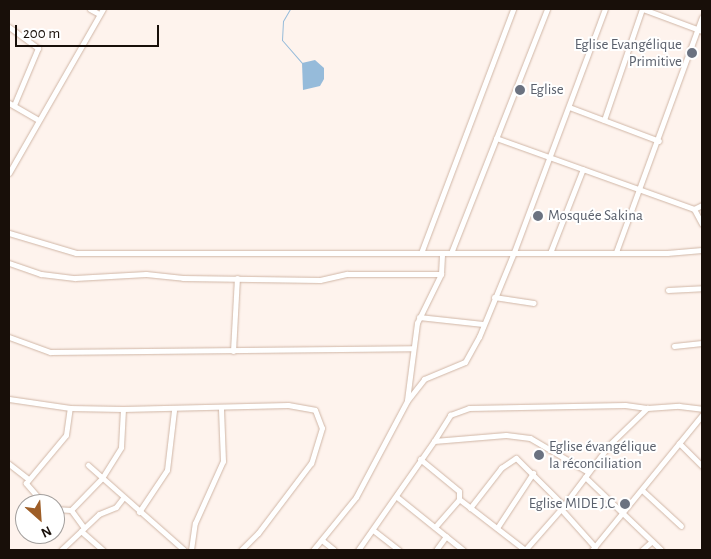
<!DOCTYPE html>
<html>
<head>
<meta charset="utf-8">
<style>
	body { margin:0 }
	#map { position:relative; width:711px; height:559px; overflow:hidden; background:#fef3ed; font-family:"Alegreya Sans",sans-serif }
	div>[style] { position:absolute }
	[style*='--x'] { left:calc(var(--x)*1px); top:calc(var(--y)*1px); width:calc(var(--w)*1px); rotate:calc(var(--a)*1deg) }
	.water>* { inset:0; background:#96bbda }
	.stream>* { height:1px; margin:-0.5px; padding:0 0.5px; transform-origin:0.5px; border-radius:0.5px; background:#96bbda }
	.roads { filter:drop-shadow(0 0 1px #d0b6a6) drop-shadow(0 0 1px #d0b6a6) }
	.minor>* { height:5px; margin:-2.5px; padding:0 2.5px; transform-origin:2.5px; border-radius:2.5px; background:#fff }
	.dots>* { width:14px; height:14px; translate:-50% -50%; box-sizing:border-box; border:2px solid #fff; border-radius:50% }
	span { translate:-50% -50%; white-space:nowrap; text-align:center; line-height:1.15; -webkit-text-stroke:4px #fff; paint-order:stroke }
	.worship-label { font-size:15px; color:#5b616d }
	.right { translate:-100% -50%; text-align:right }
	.left { translate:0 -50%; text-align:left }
	.frame { position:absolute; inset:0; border:10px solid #180f09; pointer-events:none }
	.north { position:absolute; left:15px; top:494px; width:50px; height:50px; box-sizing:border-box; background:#fff; border:1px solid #a39f9d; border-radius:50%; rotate:154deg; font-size:14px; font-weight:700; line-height:20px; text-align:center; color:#180f09 }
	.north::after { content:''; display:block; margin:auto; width:18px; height:22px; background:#9e5e27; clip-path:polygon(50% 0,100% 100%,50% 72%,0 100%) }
	.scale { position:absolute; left:15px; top:25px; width:144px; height:22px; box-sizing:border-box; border:2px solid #180f09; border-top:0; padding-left:6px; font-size:15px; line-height:18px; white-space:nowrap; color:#180f09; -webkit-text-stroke:4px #fff; paint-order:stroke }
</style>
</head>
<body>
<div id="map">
	<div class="water">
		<div style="clip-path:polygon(315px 60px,324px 68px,324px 79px,320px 86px,303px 90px,302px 63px)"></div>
	</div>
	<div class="stream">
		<div style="--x:290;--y:9;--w:14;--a:120"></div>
		<div style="--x:283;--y:21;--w:19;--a:93"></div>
		<div style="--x:282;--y:40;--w:30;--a:49"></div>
	</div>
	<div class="roads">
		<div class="minor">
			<div style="--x:90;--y:9;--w:10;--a:29"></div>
			<div style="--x:643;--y:9;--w:63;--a:20.4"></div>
			<div style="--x:9;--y:27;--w:36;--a:36"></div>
			<div style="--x:38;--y:48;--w:62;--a:112.8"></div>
			<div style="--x:9;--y:103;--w:32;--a:30"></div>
			<div style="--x:569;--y:107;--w:96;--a:20.7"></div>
			<div style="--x:604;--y:120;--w:117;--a:-71.1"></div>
			<div style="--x:496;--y:138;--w:210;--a:19.7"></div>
			<div style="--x:694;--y:209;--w:17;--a:62"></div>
			<div style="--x:9;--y:173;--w:189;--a:-60.2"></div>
			<div style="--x:694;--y:209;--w:9;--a:-27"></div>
			<div style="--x:9;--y:233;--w:70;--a:16.6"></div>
			<div style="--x:76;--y:253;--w:591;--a:0"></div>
			<div style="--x:667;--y:253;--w:35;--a:-5"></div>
			<div style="--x:616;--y:252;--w:250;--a:-69.9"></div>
			<div style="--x:421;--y:253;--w:261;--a:-69.3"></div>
			<div style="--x:451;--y:253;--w:262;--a:-68.5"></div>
			<div style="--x:550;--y:253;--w:90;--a:-68.6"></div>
			<div style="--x:9;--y:263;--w:34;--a:19"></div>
			<div style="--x:41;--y:274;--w:34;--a:7"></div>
			<div style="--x:75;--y:278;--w:71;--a:-3.2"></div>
			<div style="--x:146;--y:274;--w:37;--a:6"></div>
			<div style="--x:183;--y:278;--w:137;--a:0.8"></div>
			<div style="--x:320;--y:280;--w:28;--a:-13"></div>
			<div style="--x:347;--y:274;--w:94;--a:0"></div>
			<div style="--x:668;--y:290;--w:34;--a:-3"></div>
			<div style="--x:494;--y:297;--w:40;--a:8.5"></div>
			<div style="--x:419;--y:317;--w:64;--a:6.2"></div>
			<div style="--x:9;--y:337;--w:44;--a:20.1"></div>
			<div style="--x:50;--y:352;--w:363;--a:-0.6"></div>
			<div style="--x:674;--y:346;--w:28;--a:-6"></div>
			<div style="--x:233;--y:351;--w:73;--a:-86.9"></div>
			<div style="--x:9;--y:399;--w:62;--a:8.4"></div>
			<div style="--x:70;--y:408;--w:53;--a:1.1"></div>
			<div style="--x:407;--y:400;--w:78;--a:-82.6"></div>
			<div style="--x:417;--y:323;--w:55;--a:-63.9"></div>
			<div style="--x:441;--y:274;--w:21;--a:-87"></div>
			<div style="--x:434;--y:441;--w:31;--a:-58"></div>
			<div style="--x:450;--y:415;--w:20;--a:-20"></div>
			<div style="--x:469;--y:408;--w:156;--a:-1.1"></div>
			<div style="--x:625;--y:405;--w:22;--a:8"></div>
			<div style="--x:679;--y:443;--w:33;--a:45"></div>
			<div style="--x:420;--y:459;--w:50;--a:39.4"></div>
			<div style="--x:459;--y:491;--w:8;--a:90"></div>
			<div style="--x:459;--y:499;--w:83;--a:37.7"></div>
			<div style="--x:9;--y:464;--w:24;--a:38"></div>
			<div style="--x:88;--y:465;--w:128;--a:41.5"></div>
			<div style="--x:585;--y:477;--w:105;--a:43.8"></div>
			<div style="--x:642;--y:490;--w:53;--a:42.7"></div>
			<div style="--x:397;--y:497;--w:85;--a:38.8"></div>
			<div style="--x:44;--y:504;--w:28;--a:-131"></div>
			<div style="--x:26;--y:483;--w:62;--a:-50.2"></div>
			<div style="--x:66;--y:435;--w:27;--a:-82"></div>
			<div style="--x:470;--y:508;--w:51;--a:-52.2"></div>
			<div style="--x:501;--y:468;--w:18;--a:-34"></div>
			<div style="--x:516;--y:458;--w:68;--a:45"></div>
			<div style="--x:55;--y:509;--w:16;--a:4"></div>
			<div style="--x:561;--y:509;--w:51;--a:48.2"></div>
			<div style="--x:71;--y:510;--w:45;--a:-45.9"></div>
			<div style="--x:102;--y:478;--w:36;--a:-58"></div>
			<div style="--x:121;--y:447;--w:38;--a:-87"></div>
			<div style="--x:123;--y:409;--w:165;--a:-1.4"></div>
			<div style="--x:288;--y:405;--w:27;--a:10"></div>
			<div style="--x:315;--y:410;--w:19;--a:69"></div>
			<div style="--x:322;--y:428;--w:37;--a:107"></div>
			<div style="--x:311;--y:463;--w:88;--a:127.1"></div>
			<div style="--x:258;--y:533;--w:24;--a:135"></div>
			<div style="--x:71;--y:510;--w:22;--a:54"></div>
			<div style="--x:139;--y:512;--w:50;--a:-56.3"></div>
			<div style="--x:167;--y:470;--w:60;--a:-83.3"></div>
			<div style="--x:435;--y:527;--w:37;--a:-49"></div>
			<div style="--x:497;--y:528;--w:66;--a:-56.8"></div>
			<div style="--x:373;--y:530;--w:33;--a:38"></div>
			<div style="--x:81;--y:531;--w:29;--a:41"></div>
			<div style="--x:323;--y:541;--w:14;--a:39"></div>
			<div style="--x:61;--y:550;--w:52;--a:-43.5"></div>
			<div style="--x:99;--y:514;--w:18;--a:-22"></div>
			<div style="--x:116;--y:507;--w:11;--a:-52"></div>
			<div style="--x:191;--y:550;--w:27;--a:-82"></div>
			<div style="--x:195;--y:523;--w:68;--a:-65.7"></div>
			<div style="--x:223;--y:461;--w:53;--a:-92.2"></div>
			<div style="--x:313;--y:550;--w:68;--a:-50.9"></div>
			<div style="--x:356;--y:497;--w:109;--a:-62"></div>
			<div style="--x:407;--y:401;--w:28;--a:-52"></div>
			<div style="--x:424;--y:379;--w:44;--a:-22.5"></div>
			<div style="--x:465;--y:362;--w:29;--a:-61"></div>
			<div style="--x:479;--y:337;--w:92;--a:-67.6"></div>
			<div style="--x:514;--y:252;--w:259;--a:-69.5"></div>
			<div style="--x:358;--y:550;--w:133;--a:-55.1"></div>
			<div style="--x:434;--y:441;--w:72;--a:-4.8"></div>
			<div style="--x:506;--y:435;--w:24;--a:7"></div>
			<div style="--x:530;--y:438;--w:67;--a:30.4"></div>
			<div style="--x:436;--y:550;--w:17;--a:-54"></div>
			<div style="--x:525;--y:550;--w:55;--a:-48.7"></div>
			<div style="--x:561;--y:509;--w:81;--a:-53"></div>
			<div style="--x:610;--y:444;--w:52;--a:-44.2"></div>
			<div style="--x:647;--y:408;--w:32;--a:-4"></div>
			<div style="--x:679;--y:406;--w:23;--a:7"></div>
			<div style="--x:592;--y:550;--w:174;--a:-50.8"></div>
			<div style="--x:642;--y:550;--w:13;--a:-42"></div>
		</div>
	</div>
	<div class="dots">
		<div style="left:692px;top:53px;background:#6b7280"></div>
		<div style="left:520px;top:90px;background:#6b7280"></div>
		<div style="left:538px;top:216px;background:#6b7280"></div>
		<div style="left:539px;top:455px;background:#6b7280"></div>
		<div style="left:625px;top:504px;background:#6b7280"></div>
	</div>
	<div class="worship-label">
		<span class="right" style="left:682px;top:53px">Eglise Evangélique<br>Primitive</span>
		<span class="left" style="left:530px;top:90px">Eglise</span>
		<span class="left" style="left:548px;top:216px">Mosquée Sakina</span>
		<span class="left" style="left:549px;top:455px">Eglise évangélique<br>la réconciliation</span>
		<span class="right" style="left:615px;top:504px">Eglise MIDE J.C</span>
	</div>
	<div class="frame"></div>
	<div class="north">N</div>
	<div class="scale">200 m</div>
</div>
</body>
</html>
